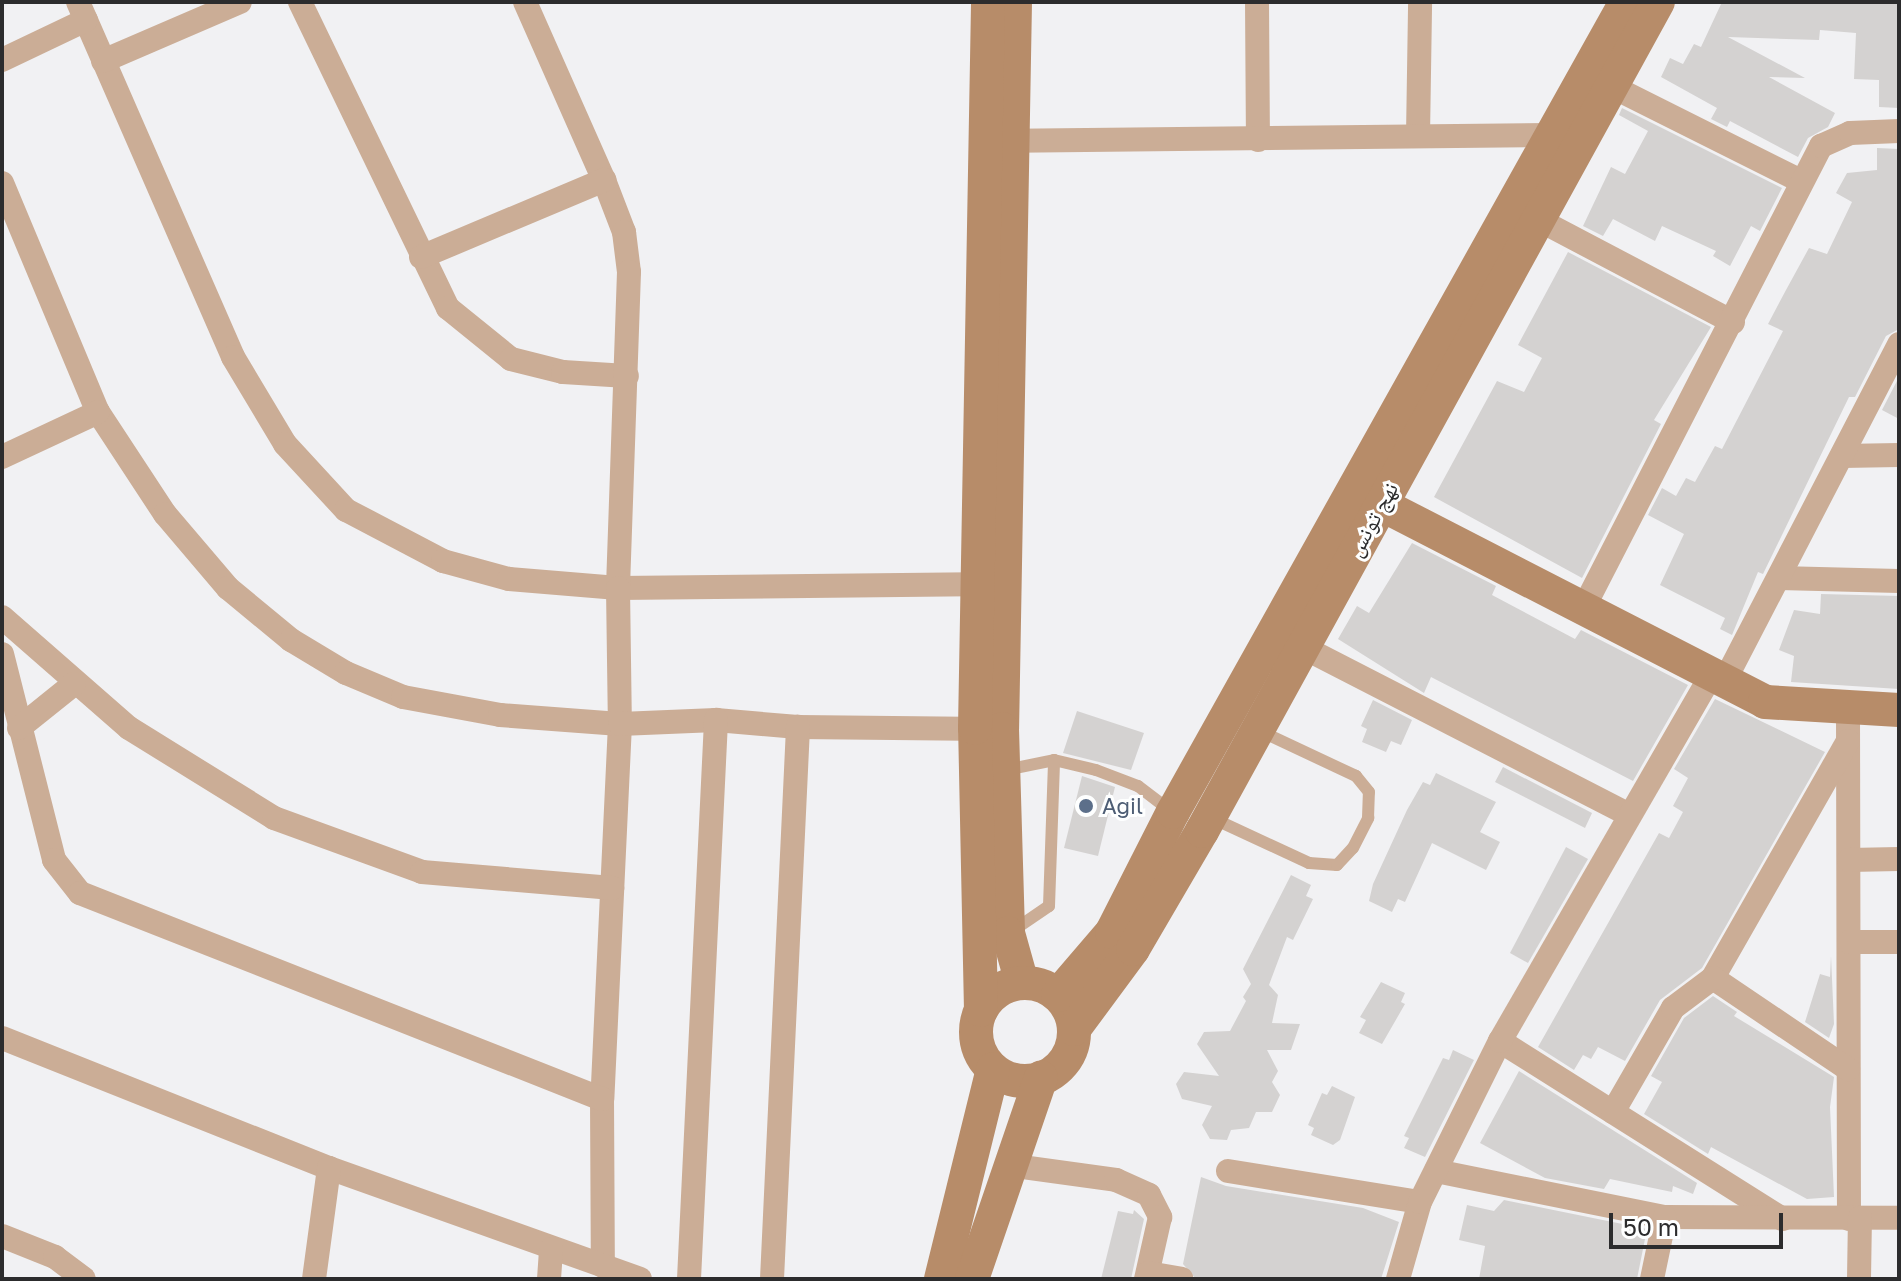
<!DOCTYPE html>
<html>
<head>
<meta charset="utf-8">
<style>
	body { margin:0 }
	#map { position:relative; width:1901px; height:1281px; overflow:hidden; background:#f1f1f3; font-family:"Golos Text","Noto Naskh Arabic",sans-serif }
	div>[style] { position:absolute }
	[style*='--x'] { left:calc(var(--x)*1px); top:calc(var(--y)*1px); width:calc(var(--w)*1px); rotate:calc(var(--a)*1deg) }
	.building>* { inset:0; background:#d4d2d1 }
	.lane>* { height:12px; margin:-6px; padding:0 6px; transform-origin:6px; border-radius:6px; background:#cbad96 }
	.street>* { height:24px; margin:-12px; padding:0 12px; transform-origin:12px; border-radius:12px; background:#cbad96 }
	.secondary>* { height:34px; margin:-17px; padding:0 17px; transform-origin:17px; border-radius:17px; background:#b78c69 }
	.secondary>.ring { margin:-17px; padding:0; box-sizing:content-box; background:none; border:34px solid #b78c69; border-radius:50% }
	.dots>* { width:22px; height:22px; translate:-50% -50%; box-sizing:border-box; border:4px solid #feffff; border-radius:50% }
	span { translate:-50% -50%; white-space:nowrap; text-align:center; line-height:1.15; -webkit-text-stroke:6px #feffff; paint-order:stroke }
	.street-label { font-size:22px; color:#2c2c2d }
	.service-label { font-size:22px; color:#4e5e75 }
	.left { translate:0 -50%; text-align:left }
	.frame { position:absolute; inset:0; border:4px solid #2c2c2d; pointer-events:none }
	.scale { position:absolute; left:1609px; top:1213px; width:174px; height:36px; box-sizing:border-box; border:4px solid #2c2c2d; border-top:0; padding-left:10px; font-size:24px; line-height:28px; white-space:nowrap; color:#2c2c2d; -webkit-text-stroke:6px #feffff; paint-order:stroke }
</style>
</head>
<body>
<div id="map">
	<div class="building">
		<div style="clip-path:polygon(1722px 2px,1899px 2px,1899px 108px,1879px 107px,1879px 80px,1854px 79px,1856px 33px,1820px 30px,1819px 40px,1728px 37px,1805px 78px,1769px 77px,1835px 113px,1828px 127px,1808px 138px,1798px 157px,1730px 121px,1727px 127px,1711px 119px,1717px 108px,1661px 77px,1670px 58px,1683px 64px,1694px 44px,1701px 47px)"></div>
		<div style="clip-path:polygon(1622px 108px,1782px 188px,1760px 231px,1751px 226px,1730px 266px,1713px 256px,1716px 251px,1662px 226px,1655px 241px,1613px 219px,1603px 236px,1583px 226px,1611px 167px,1625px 174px,1648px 131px,1619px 115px)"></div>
		<div style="clip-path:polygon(1877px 148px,1899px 149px,1899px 329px,1886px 336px,1855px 397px,1849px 397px,1763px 574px,1758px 572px,1732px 635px,1720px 629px,1725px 618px,1660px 585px,1684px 534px,1648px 515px,1662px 488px,1676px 496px,1686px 478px,1695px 482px,1715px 446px,1722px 449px,1783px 331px,1768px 324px,1786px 290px,1809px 248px,1827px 254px,1852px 202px,1836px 193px,1847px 173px,1877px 170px)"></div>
		<div style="clip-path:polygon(1568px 252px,1711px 327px,1654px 420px,1661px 424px,1582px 578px,1434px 497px,1497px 381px,1524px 392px,1542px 358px,1518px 345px)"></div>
		<div style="clip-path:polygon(1899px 377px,1899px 419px,1882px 410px)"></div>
		<div style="clip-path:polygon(1412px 543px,1496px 586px,1492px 595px,1575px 639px,1581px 630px,1688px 685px,1633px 781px,1431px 677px,1424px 693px,1338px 639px,1357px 606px,1369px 613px)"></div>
		<div style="clip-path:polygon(1821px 594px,1899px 596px,1899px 689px,1791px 682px,1794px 656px,1779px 650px,1794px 610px,1820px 614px)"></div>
		<div style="clip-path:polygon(1715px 699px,1825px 752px,1702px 968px,1660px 1000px,1625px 1061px,1598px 1047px,1591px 1059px,1583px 1055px,1574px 1070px,1538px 1047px,1659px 833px,1669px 838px,1683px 812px,1673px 806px,1688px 778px,1674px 769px)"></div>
		<div style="clip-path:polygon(1373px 700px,1412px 720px,1401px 745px,1391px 741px,1386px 752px,1362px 742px,1367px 729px,1361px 726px)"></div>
		<div style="clip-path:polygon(1077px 711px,1144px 733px,1131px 770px,1063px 753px)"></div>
		<div style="clip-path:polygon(1503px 767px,1592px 813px,1585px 828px,1495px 782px)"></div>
		<div style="clip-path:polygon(1436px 773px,1496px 802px,1480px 832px,1500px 842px,1486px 870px,1432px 843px,1405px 902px,1398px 899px,1392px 912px,1369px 901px,1373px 884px,1407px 810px,1423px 782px,1430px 785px)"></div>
		<div style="clip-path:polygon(1082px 776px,1115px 787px,1098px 856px,1064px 848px)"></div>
		<div style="clip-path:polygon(1566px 847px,1588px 859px,1528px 963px,1510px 953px)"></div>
		<div style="clip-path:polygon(1291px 875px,1311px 885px,1306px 896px,1313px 899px,1293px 940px,1287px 937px,1269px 985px,1278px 995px,1272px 1023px,1300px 1024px,1291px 1050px,1267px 1050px,1278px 1071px,1272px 1082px,1280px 1095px,1272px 1112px,1256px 1112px,1249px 1128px,1231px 1130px,1227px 1140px,1210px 1139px,1202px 1125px,1212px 1106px,1182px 1099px,1176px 1084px,1184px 1072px,1219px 1076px,1197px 1044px,1204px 1032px,1230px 1031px,1246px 1001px,1243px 997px,1251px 984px,1243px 969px)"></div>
		<div style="clip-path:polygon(1831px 956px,1834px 1024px,1829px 1038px,1805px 1022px,1820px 974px,1830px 977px)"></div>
		<div style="clip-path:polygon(1381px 982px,1405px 993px,1401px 1002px,1405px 1004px,1382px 1044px,1359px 1033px,1366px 1020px,1360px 1017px)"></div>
		<div style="clip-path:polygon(1713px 996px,1737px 1012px,1734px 1016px,1834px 1077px,1830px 1107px,1834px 1197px,1807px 1199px,1711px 1147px,1708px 1154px,1644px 1114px,1662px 1082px,1651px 1076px,1684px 1018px)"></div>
		<div style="clip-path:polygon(1453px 1050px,1474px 1060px,1425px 1157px,1404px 1148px,1409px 1138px,1404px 1136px,1443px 1058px,1449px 1060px)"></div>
		<div style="clip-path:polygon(1519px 1071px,1697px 1183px,1693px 1194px,1673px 1186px,1672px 1192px,1610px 1179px,1604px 1189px,1545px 1178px,1480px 1143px)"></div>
		<div style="clip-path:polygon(1332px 1086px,1355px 1097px,1340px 1140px,1333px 1145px,1311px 1135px,1314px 1128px,1308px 1125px,1322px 1093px,1327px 1095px)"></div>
		<div style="clip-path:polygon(1201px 1177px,1226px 1186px,1363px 1208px,1399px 1222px,1381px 1279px,1196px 1279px,1183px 1264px)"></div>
		<div style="clip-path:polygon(1504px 1200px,1647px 1229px,1637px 1279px,1479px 1279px,1485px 1246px,1459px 1240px,1467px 1205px,1494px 1211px)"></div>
		<div style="clip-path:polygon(1134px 1210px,1144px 1219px,1131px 1279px,1101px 1279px,1118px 1211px,1133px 1214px)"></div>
	</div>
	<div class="lane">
		<div style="--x:1005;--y:770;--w:50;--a:-11.5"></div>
		<div style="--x:1054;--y:760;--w:43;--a:13.4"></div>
		<div style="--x:1096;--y:770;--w:45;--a:20.9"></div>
		<div style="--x:1138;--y:786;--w:43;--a:37.4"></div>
		<div style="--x:1212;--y:818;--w:107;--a:24.9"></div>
		<div style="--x:1309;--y:863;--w:28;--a:4"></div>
		<div style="--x:1337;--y:865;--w:23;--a:-47"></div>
		<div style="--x:1353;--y:848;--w:34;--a:-63"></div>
		<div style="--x:1368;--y:818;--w:26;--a:-88"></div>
		<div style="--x:1369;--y:792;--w:21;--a:-129"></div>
		<div style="--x:1356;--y:776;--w:106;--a:-154.9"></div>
		<div style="--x:1011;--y:932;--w:46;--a:-34.4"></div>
		<div style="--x:1049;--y:906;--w:146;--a:-88"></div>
	</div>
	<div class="street">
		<div style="--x:78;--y:2;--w:387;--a:66.4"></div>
		<div style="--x:233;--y:357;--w:101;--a:59.1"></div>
		<div style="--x:285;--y:444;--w:90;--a:47.3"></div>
		<div style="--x:346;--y:510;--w:110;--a:27.7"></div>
		<div style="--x:443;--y:561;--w:68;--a:15.3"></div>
		<div style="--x:509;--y:579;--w:109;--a:4.7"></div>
		<div style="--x:618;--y:588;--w:376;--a:-0.6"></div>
		<div style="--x:300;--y:2;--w:340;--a:64.2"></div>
		<div style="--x:448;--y:308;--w:81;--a:39"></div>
		<div style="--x:511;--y:359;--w:54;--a:14"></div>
		<div style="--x:563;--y:372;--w:64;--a:3.6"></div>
		<div style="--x:525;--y:2;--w:195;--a:66.1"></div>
		<div style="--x:604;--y:180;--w:56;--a:69"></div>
		<div style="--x:624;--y:232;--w:40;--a:82.9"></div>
		<div style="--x:629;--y:272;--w:316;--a:92"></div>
		<div style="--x:618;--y:588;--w:136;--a:89.2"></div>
		<div style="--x:620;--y:724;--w:375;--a:92.7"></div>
		<div style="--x:602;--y:1099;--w:167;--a:89.7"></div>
		<div style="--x:1257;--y:2;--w:138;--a:89.6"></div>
		<div style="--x:2;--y:60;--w:93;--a:-25.5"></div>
		<div style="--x:103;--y:61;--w:149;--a:-23.3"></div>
		<div style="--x:1597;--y:79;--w:228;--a:26.6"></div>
		<div style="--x:1418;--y:136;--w:134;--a:-89.1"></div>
		<div style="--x:997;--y:141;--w:554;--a:-0.62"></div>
		<div style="--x:1551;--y:135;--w:13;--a:27"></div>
		<div style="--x:2;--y:183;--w:248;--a:67.3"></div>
		<div style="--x:98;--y:412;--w:122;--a:56.7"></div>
		<div style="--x:165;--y:514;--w:97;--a:49.6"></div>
		<div style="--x:228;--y:588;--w:82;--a:39.5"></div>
		<div style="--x:291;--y:640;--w:64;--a:31"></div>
		<div style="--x:346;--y:673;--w:62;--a:22.8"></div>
		<div style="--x:403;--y:697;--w:99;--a:10.5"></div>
		<div style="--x:500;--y:715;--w:120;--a:4.3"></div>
		<div style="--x:620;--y:724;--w:96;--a:-2.4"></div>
		<div style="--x:716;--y:720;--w:82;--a:4.9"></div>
		<div style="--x:798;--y:727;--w:190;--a:0.6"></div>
		<div style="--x:1526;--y:213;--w:234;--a:27.8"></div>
		<div style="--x:421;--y:257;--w:199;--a:-22.8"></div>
		<div style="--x:1842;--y:456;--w:57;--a:-1"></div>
		<div style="--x:2;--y:457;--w:106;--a:-25.1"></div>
		<div style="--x:1779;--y:578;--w:120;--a:1.4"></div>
		<div style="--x:1583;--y:609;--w:521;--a:-62.8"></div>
		<div style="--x:1821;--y:146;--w:32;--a:-24"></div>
		<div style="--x:1850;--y:133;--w:49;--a:-2.3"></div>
		<div style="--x:2;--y:617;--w:169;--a:41.2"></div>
		<div style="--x:129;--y:728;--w:171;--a:31.8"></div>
		<div style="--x:274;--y:818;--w:158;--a:20"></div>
		<div style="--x:422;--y:872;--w:191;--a:4.8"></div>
		<div style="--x:1289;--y:640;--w:382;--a:27.2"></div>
		<div style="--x:2;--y:654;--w:212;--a:75.8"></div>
		<div style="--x:54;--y:860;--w:42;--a:51.8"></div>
		<div style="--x:80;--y:893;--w:561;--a:21.54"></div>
		<div style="--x:1723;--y:684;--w:383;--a:-62.6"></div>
		<div style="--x:1848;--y:710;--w:509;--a:89.89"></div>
		<div style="--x:19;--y:728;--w:70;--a:-38.7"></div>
		<div style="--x:1848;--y:741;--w:273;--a:119.7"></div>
		<div style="--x:1713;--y:978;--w:163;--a:34"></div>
		<div style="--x:1849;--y:860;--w:50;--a:-1.1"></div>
		<div style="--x:1849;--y:942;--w:50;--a:0"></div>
		<div style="--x:2;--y:1038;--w:352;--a:21.7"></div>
		<div style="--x:329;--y:1168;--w:330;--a:19.6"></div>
		<div style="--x:1500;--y:1041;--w:334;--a:32.2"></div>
		<div style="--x:1613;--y:1112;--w:120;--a:-60"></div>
		<div style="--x:1673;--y:1008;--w:50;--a:-36.9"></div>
		<div style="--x:1008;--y:1165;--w:109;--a:7.9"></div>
		<div style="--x:1116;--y:1180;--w:36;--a:24"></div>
		<div style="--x:1149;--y:1195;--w:25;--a:63"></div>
		<div style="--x:1160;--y:1217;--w:64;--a:102.7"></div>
		<div style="--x:1228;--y:1171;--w:194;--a:9.2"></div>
		<div style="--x:1436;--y:1171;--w:234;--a:11.4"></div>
		<div style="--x:1665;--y:1217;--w:234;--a:0.2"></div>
		<div style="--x:2;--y:1236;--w:57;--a:21.6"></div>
		<div style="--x:55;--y:1257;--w:36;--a:37"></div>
		<div style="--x:1148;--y:1273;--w:34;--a:10"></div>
		<div style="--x:314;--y:1279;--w:112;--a:-82.3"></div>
		<div style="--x:549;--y:1279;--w:30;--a:-86"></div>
		<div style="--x:689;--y:1279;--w:560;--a:-87.23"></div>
		<div style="--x:772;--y:1279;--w:553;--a:-87.3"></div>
		<div style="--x:1398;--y:1279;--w:80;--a:-74.1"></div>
		<div style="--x:1420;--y:1202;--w:180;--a:-63.6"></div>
		<div style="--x:1500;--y:1041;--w:420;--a:-60"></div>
		<div style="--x:1652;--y:1279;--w:63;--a:-78.2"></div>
		<div style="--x:1859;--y:1279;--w:61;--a:-89.1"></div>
	</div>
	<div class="secondary">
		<div style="--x:1015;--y:2;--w:727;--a:91.02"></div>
		<div style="--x:1002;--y:729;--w:204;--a:88.3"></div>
		<div style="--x:1008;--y:933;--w:52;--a:74.4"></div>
		<div style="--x:1363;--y:495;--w:452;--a:27.2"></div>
		<div style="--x:1765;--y:702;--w:134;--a:3.4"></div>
		<div class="ring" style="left:976px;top:983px;width:64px;height:64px"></div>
		<div style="--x:1058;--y:995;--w:83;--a:-49.4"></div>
		<div style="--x:1112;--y:932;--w:135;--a:-63.1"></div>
		<div style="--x:1173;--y:812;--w:928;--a:-60.78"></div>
		<div style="--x:981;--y:1010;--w:282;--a:-91.2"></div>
		<div style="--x:975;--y:728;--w:726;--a:-88.97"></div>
		<div style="--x:1074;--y:1029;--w:99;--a:-53.6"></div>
		<div style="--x:1133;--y:949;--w:137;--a:-59.7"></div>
		<div style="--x:1202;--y:831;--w:946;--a:-61.19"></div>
		<div style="--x:941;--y:1279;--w:216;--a:-76.1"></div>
		<div style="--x:972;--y:1279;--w:213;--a:-71.1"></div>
	</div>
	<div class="dots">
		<div style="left:1086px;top:806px;background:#5c6f8a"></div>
	</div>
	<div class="street-label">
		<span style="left:1372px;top:519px;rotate:-61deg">نهج تونس</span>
	</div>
	<div class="service-label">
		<span class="left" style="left:1102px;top:806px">Agil</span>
	</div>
	<div class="frame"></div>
	<div class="scale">50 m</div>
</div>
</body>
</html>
